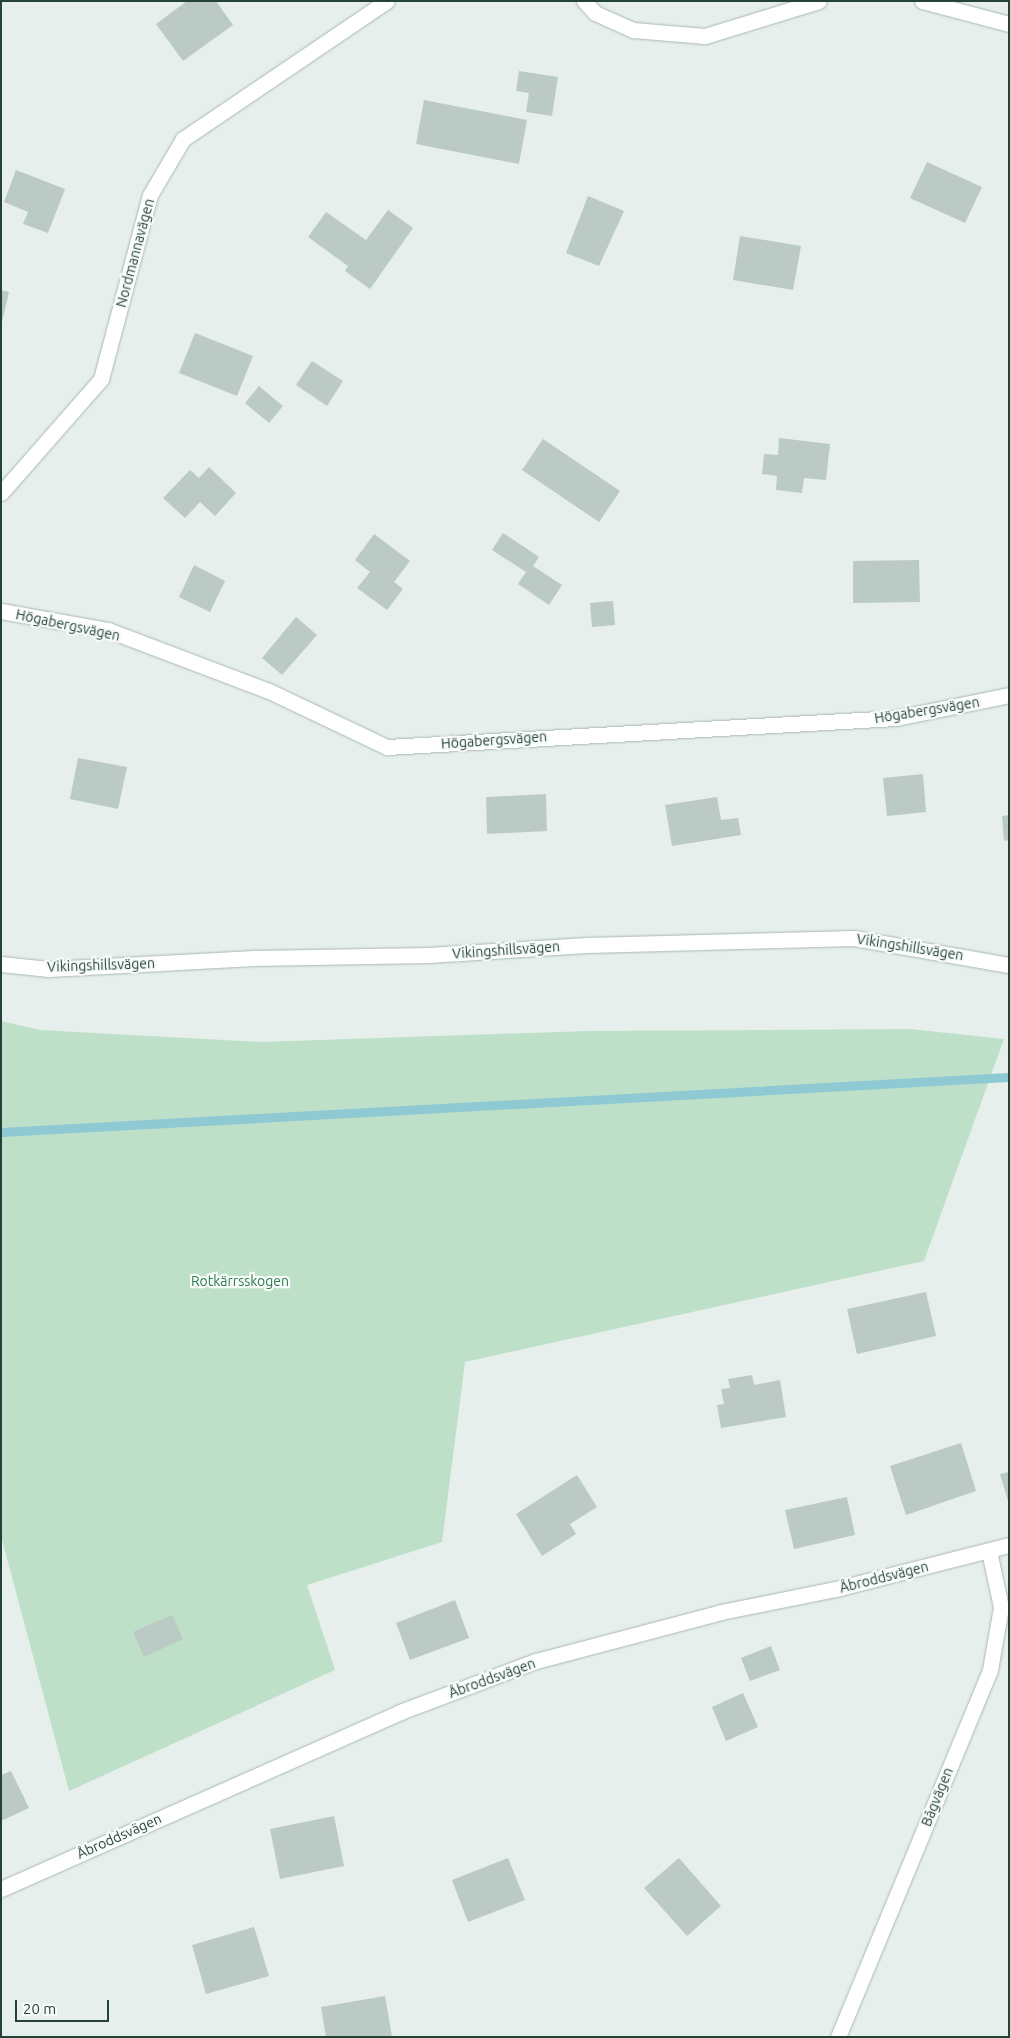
<!DOCTYPE html>
<html>
<head>
<meta charset="utf-8">
<style>
	body { margin:0 }
	#map { position:relative; width:1010px; height:2038px; overflow:hidden; background:#e6efeb; font-family:Ubuntu,sans-serif }
	div>[style] { position:absolute }
	[style*='--x'] { left:calc(var(--x)*1px); top:calc(var(--y)*1px); width:calc(var(--w)*1px); rotate:calc(var(--a)*1deg) }
	.green>* { inset:0; background:#bfe0c8 }
	.stream>* { height:9px; margin:-4.5px; padding:0 4.5px; transform-origin:4.5px; border-radius:4.5px; background:#8ec9d4 }
	.building>* { inset:0; background:#bbcac4 }
	.roads { filter:drop-shadow(0 0 1px #a8b8b2) drop-shadow(0 0 1px #a8b8b2) }
	.street>* { height:15px; margin:-7.5px; padding:0 7.5px; transform-origin:7.5px; border-radius:7.5px; background:#fff }
	.secondary>* { height:15px; margin:-7.5px; padding:0 7.5px; transform-origin:7.5px; border-radius:7.5px; background:#fff }
	span { translate:-50% -50%; white-space:nowrap; text-align:center; line-height:1.15; -webkit-text-stroke:4.5px #f7fbf9; paint-order:stroke }
	.street-label { font-size:14px; color:#24423a }
	.park-label { font-size:14px; color:#2d7a4b }
	.frame { position:absolute; inset:0; border:2px solid #24423a; pointer-events:none }
	.scale { position:absolute; left:15px; top:2000px; width:94px; height:22px; box-sizing:border-box; border:2px solid #24423a; border-top:0; padding-left:6px; font-size:15px; line-height:18px; white-space:nowrap; color:#24423a; -webkit-text-stroke:4px #f7fbf9; paint-order:stroke }
</style>
</head>
<body>
<div id="map">
	<div class="green">
		<div style="clip-path:polygon(1px 1021px,40px 1030px,261px 1042px,587px 1031px,910px 1029px,1004px 1039px,924px 1261px,465px 1362px,442px 1542px,307px 1585px,335px 1670px,69px 1791px,1px 1536px)"></div>
	</div>
	<div class="stream">
		<div style="--x:1;--y:1132;--w:1009;--a:-3.12"></div>
	</div>
	<div class="building">
		<div style="clip-path:polygon(187px 1px,216px 1px,233px 25px,183px 61px,156px 24px)"></div>
		<div style="clip-path:polygon(519px 71px,558px 77px,552px 116px,526px 112px,529px 93px,516px 91px)"></div>
		<div style="clip-path:polygon(424px 100px,527px 120px,519px 164px,416px 144px)"></div>
		<div style="clip-path:polygon(927px 162px,982px 187px,965px 223px,910px 198px)"></div>
		<div style="clip-path:polygon(16px 170px,65px 189px,48px 233px,23px 224px,28px 212px,4px 202px)"></div>
		<div style="clip-path:polygon(588px 196px,624px 211px,599px 266px,566px 253px)"></div>
		<div style="clip-path:polygon(388px 210px,413px 228px,370px 289px,345px 271px,348px 266px,308px 237px,326px 212px,366px 240px)"></div>
		<div style="clip-path:polygon(740px 236px,801px 246px,793px 290px,733px 280px)"></div>
		<div style="clip-path:polygon(1px 290px,9px 292px,2px 322px,1px 322px)"></div>
		<div style="clip-path:polygon(195px 333px,253px 356px,237px 396px,179px 373px)"></div>
		<div style="clip-path:polygon(312px 361px,343px 381px,327px 406px,296px 385px)"></div>
		<div style="clip-path:polygon(259px 386px,283px 406px,269px 423px,245px 403px)"></div>
		<div style="clip-path:polygon(779px 438px,830px 444px,826px 480px,804px 478px,802px 493px,776px 490px,777px 476px,762px 474px,764px 454px,778px 455px)"></div>
		<div style="clip-path:polygon(543px 439px,620px 491px,599px 522px,522px 470px)"></div>
		<div style="clip-path:polygon(209px 467px,236px 493px,215px 516px,200px 502px,185px 518px,163px 498px,190px 470px,199px 478px)"></div>
		<div style="clip-path:polygon(503px 533px,539px 557px,533px 566px,562px 585px,549px 605px,518px 584px,526px 572px,492px 550px)"></div>
		<div style="clip-path:polygon(374px 534px,410px 561px,394px 582px,403px 589px,387px 610px,357px 588px,370px 572px,355px 560px)"></div>
		<div style="clip-path:polygon(919px 560px,920px 602px,853px 603px,853px 561px)"></div>
		<div style="clip-path:polygon(194px 565px,225px 581px,210px 612px,179px 597px)"></div>
		<div style="clip-path:polygon(613px 601px,615px 625px,592px 627px,590px 603px)"></div>
		<div style="clip-path:polygon(296px 617px,317px 635px,282px 675px,262px 658px)"></div>
		<div style="clip-path:polygon(78px 758px,127px 767px,118px 809px,70px 799px)"></div>
		<div style="clip-path:polygon(923px 774px,926px 812px,887px 816px,883px 778px)"></div>
		<div style="clip-path:polygon(546px 794px,547px 831px,487px 834px,486px 797px)"></div>
		<div style="clip-path:polygon(717px 797px,721px 820px,738px 818px,741px 835px,672px 846px,665px 805px)"></div>
		<div style="clip-path:polygon(1009px 815px,1009px 840px,1004px 841px,1002px 816px)"></div>
		<div style="clip-path:polygon(926px 1292px,936px 1336px,857px 1354px,847px 1309px)"></div>
		<div style="clip-path:polygon(752px 1375px,754px 1385px,780px 1380px,786px 1417px,721px 1428px,717px 1405px,724px 1404px,721px 1389px,730px 1388px,728px 1379px)"></div>
		<div style="clip-path:polygon(961px 1443px,976px 1491px,906px 1515px,890px 1466px)"></div>
		<div style="clip-path:polygon(1009px 1472px,1009px 1501px,1008px 1501px,1000px 1474px)"></div>
		<div style="clip-path:polygon(577px 1475px,597px 1507px,570px 1524px,576px 1534px,542px 1556px,516px 1514px)"></div>
		<div style="clip-path:polygon(847px 1497px,855px 1535px,794px 1549px,785px 1510px)"></div>
		<div style="clip-path:polygon(455px 1600px,469px 1638px,410px 1660px,396px 1623px)"></div>
		<div style="clip-path:polygon(172px 1615px,183px 1639px,144px 1657px,133px 1632px)"></div>
		<div style="clip-path:polygon(771px 1646px,780px 1670px,750px 1681px,741px 1658px)"></div>
		<div style="clip-path:polygon(743px 1693px,758px 1727px,726px 1741px,712px 1707px)"></div>
		<div style="clip-path:polygon(11px 1771px,29px 1808px,1px 1821px,1px 1775px)"></div>
		<div style="clip-path:polygon(334px 1816px,344px 1866px,280px 1879px,270px 1829px)"></div>
		<div style="clip-path:polygon(508px 1858px,525px 1900px,468px 1922px,452px 1880px)"></div>
		<div style="clip-path:polygon(679px 1858px,721px 1906px,687px 1936px,644px 1888px)"></div>
		<div style="clip-path:polygon(254px 1927px,269px 1976px,206px 1994px,192px 1945px)"></div>
		<div style="clip-path:polygon(385px 1996px,392px 2037px,326px 2037px,321px 2007px)"></div>
	</div>
	<div class="roads">
		<div class="street">
			<div style="--x:584;--y:1;--w:16;--a:47"></div>
			<div style="--x:595;--y:13;--w:42;--a:24.1"></div>
			<div style="--x:633;--y:30;--w:72;--a:4.8"></div>
			<div style="--x:705;--y:36;--w:119;--a:-17.1"></div>
			<div style="--x:922;--y:1;--w:90;--a:14.8"></div>
			<div style="--x:1;--y:493;--w:152;--a:-48.7"></div>
			<div style="--x:101;--y:379;--w:190;--a:-75.1"></div>
			<div style="--x:150;--y:195;--w:65;--a:-59.5"></div>
			<div style="--x:183;--y:139;--w:246;--a:-34.1"></div>
			<div style="--x:1;--y:611;--w:109;--a:10.1"></div>
			<div style="--x:108;--y:630;--w:172;--a:20.8"></div>
			<div style="--x:269;--y:691;--w:131;--a:25.4"></div>
			<div style="--x:387;--y:747;--w:510;--a:-3.26"></div>
			<div style="--x:896;--y:718;--w:115;--a:-11.5"></div>
			<div style="--x:1;--y:1889;--w:436;--a:-23.9"></div>
			<div style="--x:400;--y:1712;--w:145;--a:-20.6"></div>
			<div style="--x:536;--y:1661;--w:191;--a:-14.8"></div>
			<div style="--x:721;--y:1612;--w:121;--a:-11.4"></div>
			<div style="--x:840;--y:1588;--w:174;--a:-14.3"></div>
			<div style="--x:838;--y:2037;--w:397;--a:-67.5"></div>
			<div style="--x:990;--y:1670;--w:64;--a:-80.1"></div>
			<div style="--x:1001;--y:1607;--w:57;--a:-102.1"></div>
		</div>
		<div class="secondary">
			<div style="--x:1;--y:964;--w:48;--a:5.9"></div>
			<div style="--x:49;--y:969;--w:205;--a:-3.1"></div>
			<div style="--x:254;--y:958;--w:174;--a:-1"></div>
			<div style="--x:428;--y:955;--w:159;--a:-3.6"></div>
			<div style="--x:587;--y:945;--w:267;--a:-1.5"></div>
			<div style="--x:854;--y:938;--w:157;--a:9.9"></div>
		</div>
	</div>
	<div class="street-label">
		<span style="left:135px;top:253px;rotate:-75deg">Nordmannavägen</span>
		<span style="left:68px;top:625px;rotate:12deg">Högabergsvägen</span>
		<span style="left:927px;top:710px;rotate:-9deg">Högabergsvägen</span>
		<span style="left:494px;top:740px;rotate:-4deg">Högabergsvägen</span>
		<span style="left:910px;top:947px;rotate:9deg">Vikingshillsvägen</span>
		<span style="left:506px;top:950px;rotate:-4deg">Vikingshillsvägen</span>
		<span style="left:101px;top:965px;rotate:-2deg">Vikingshillsvägen</span>
		<span style="left:884px;top:1577px;rotate:-14deg">Åbroddsvägen</span>
		<span style="left:492px;top:1678px;rotate:-20deg">Åbroddsvägen</span>
		<span style="left:937px;top:1797px;rotate:-68deg">Bågvägen</span>
		<span style="left:119px;top:1836px;rotate:-24deg">Åbroddsvägen</span>
	</div>
	<div class="park-label">
		<span style="left:240px;top:1281px">Rotkärrsskogen</span>
	</div>
	<div class="frame"></div>
	<div class="scale">20 m</div>
</div>
</body>
</html>
